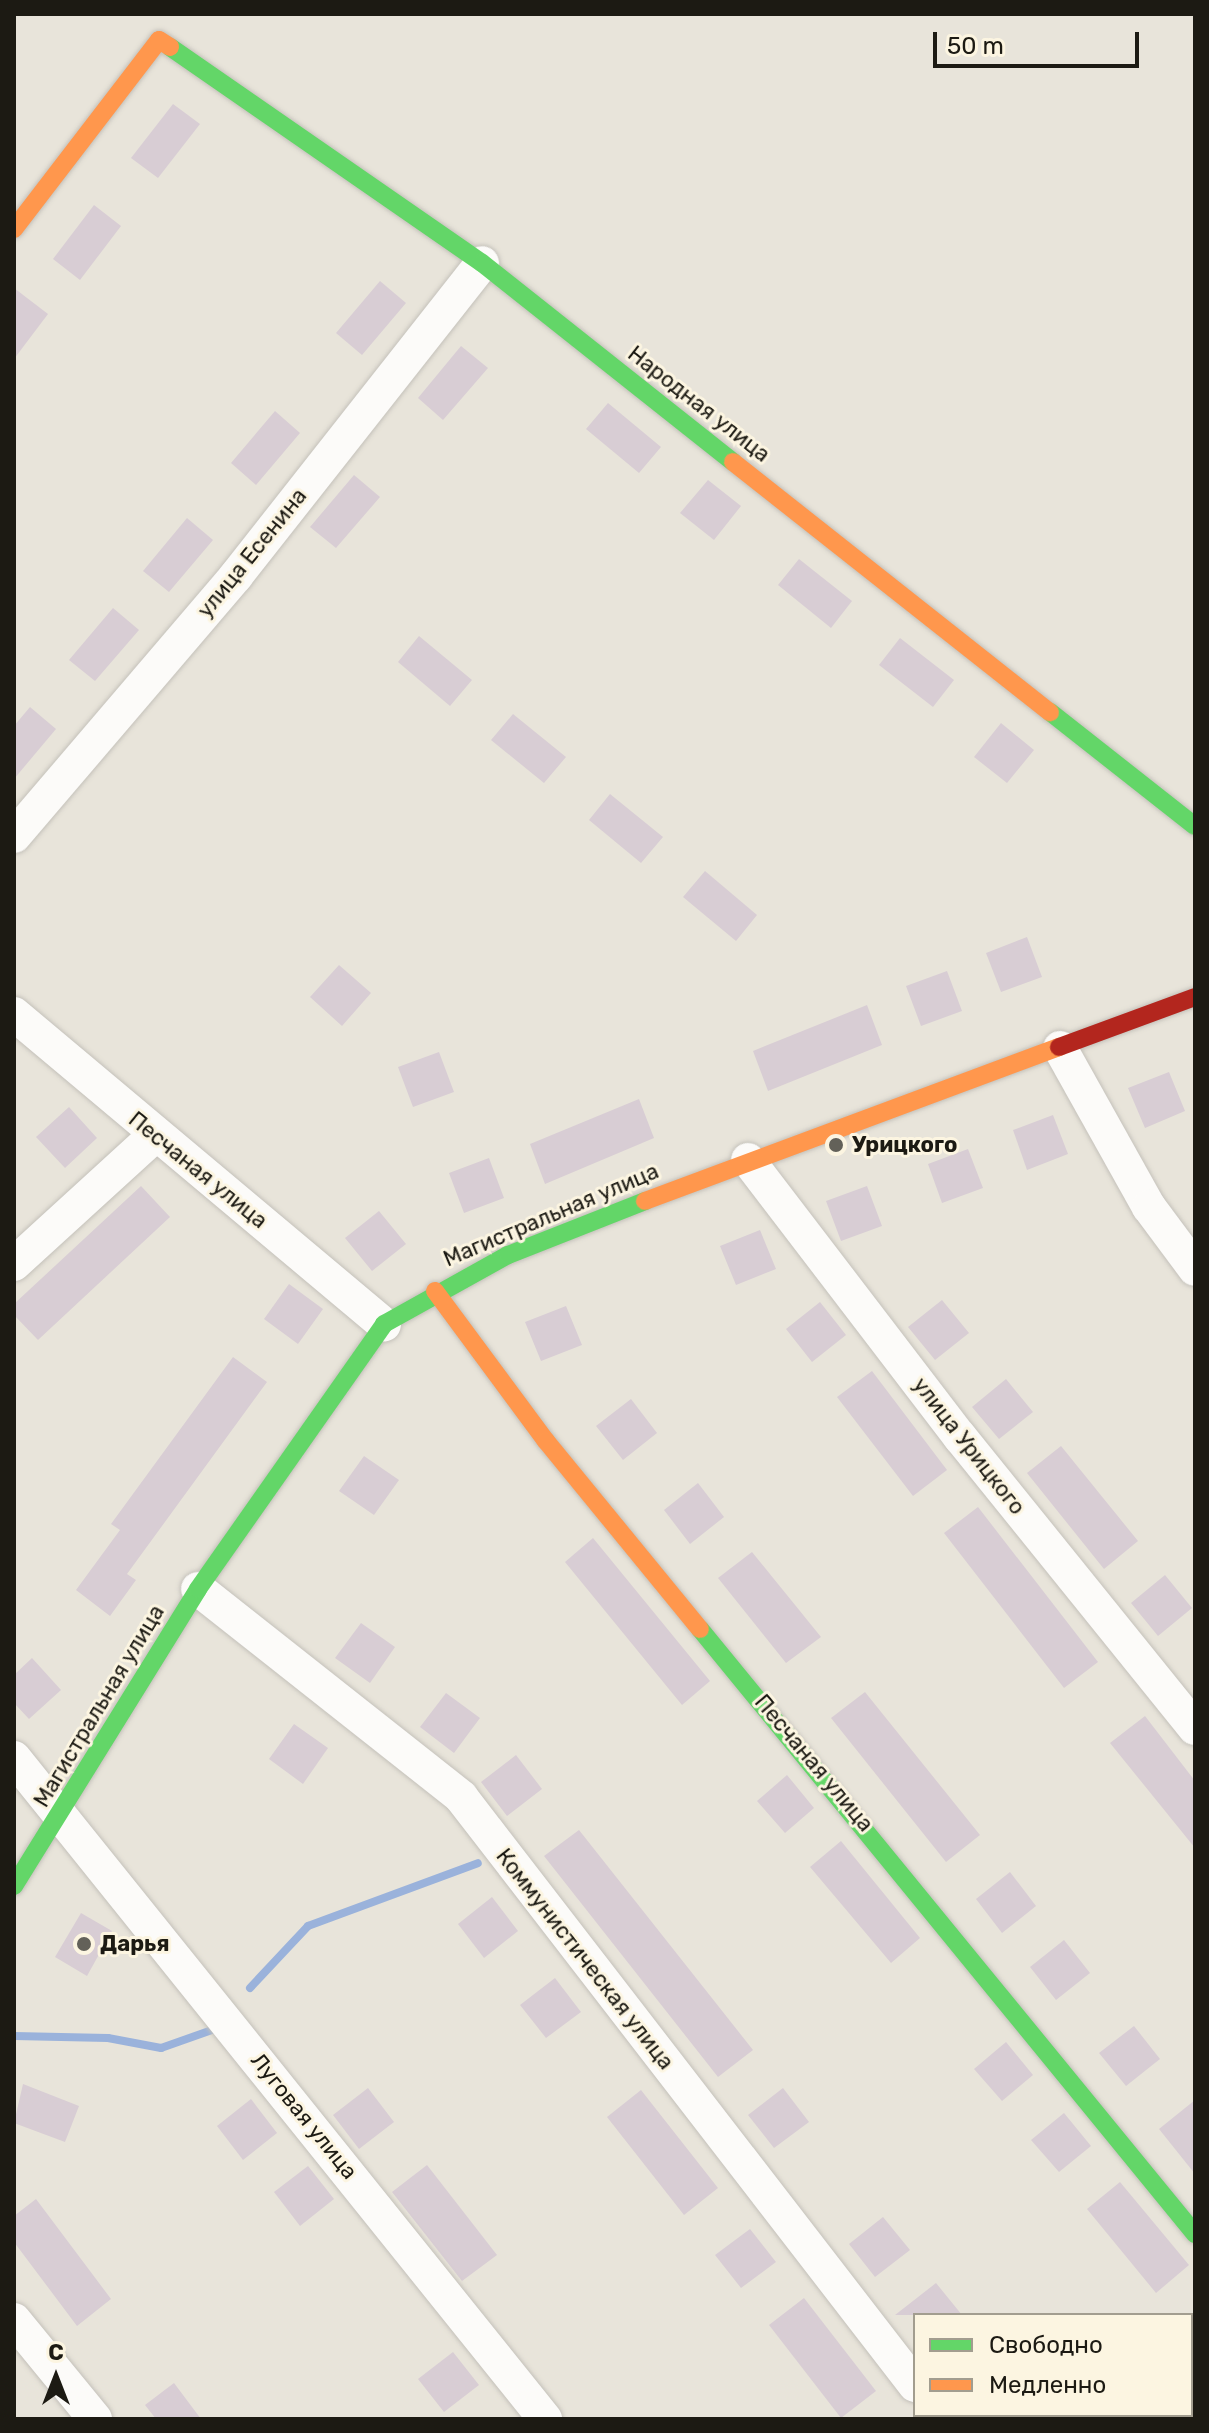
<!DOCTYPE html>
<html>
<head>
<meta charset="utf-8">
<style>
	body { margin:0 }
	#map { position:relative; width:1209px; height:2433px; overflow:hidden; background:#e8e4da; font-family:Rubik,sans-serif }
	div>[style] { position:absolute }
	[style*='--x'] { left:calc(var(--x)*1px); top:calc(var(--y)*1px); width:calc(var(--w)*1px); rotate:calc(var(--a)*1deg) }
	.stream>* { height:8px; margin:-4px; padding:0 4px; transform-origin:4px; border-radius:4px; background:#9ab2db }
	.building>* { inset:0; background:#d8cdd4 }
	.roads { filter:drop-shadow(0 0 2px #c4c1ba) drop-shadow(0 0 2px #c4c1ba) }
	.street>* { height:34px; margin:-17px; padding:0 17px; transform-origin:17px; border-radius:17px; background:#fcfbf9 }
	.fast>* { height:18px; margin:-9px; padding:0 9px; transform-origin:9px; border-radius:9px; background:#63d668 }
	.slow>* { height:18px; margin:-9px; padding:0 9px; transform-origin:9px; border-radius:9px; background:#ff974d }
	.jam>* { height:18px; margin:-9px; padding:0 9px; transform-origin:9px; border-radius:9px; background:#b3261e }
	.dots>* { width:22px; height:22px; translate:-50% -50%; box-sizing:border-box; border:4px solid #fcf5e1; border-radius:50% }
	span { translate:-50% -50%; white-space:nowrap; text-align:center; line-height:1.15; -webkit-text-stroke:6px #fcf5e1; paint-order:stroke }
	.street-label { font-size:22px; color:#1c1a13 }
	.poi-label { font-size:22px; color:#1c1a13; font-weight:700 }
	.left { translate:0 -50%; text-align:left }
	.frame { position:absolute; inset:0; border:16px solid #1c1a13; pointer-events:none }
	.legend { position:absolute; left:913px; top:2313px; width:280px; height:104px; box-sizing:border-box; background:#fcf5e1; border:2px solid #a29d8f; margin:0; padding:10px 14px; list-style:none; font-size:24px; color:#1c1a13 }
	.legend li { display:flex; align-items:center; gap:16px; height:40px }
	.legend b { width:40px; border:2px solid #a29d8f }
	.north { position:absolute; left:16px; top:2337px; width:80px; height:80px; -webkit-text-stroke:6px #fcf5e1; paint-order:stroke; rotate:0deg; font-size:22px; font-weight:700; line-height:32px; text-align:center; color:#1c1a13 }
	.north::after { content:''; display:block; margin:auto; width:28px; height:36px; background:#1c1a13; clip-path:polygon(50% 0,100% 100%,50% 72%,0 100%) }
	.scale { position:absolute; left:933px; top:32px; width:206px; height:36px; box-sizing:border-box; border:4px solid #1c1a13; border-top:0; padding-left:10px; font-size:24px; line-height:28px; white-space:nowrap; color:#1c1a13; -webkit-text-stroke:6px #fcf5e1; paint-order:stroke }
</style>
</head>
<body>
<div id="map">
	<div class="stream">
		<div style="--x:250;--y:1988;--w:85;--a:-46.9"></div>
		<div style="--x:308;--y:1926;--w:181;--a:-20.3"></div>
		<div style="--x:14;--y:2036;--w:94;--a:1.2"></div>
		<div style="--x:108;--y:2038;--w:54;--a:10.7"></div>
		<div style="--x:161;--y:2048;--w:54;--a:-19.4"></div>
	</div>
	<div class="building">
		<div style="clip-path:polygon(173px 104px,200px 124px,158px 178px,131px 158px)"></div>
		<div style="clip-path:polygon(94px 205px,121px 226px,80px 280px,53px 259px)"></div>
		<div style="clip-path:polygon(380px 281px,406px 303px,362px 355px,336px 333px)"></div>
		<div style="clip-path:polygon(14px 288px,48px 314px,14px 359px)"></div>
		<div style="clip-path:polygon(461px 346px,488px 368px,443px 420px,418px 398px)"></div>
		<div style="clip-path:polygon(608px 403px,661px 447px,639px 473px,586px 429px)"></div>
		<div style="clip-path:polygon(275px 411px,300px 433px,256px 485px,231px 463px)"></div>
		<div style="clip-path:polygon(354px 475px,380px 497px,336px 548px,310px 527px)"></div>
		<div style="clip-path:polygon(708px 480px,741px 506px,714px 540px,680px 513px)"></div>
		<div style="clip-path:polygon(187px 518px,213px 540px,169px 592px,143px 571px)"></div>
		<div style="clip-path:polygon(799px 559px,852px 601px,831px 628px,778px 585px)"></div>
		<div style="clip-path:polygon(113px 608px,139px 630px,95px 681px,69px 660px)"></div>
		<div style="clip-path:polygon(419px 636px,472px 680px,450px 706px,398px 662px)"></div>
		<div style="clip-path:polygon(900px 638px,954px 680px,933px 707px,879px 665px)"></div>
		<div style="clip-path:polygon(30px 707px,56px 729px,14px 779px,14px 726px)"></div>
		<div style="clip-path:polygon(513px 714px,566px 757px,544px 783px,491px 740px)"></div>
		<div style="clip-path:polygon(1001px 723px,1034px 750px,1007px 783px,974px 757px)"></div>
		<div style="clip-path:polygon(610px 794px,663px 837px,641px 863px,589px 820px)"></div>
		<div style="clip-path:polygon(705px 871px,757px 915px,736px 941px,683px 897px)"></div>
		<div style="clip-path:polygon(1027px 937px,1042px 977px,1001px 992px,986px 953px)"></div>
		<div style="clip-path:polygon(339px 965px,371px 993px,342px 1026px,310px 997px)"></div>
		<div style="clip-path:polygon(947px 971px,962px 1011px,921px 1026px,906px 986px)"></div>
		<div style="clip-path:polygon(867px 1005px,882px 1045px,768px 1091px,753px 1051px)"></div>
		<div style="clip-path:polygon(439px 1052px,454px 1092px,413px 1107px,398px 1067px)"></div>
		<div style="clip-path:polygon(1169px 1072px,1185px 1111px,1145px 1128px,1128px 1088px)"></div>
		<div style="clip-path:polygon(639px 1099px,654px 1138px,545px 1184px,530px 1144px)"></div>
		<div style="clip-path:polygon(69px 1107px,97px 1138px,65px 1168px,36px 1137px)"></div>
		<div style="clip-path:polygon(1053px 1115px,1068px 1154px,1027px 1170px,1013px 1130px)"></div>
		<div style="clip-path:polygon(968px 1149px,983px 1188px,942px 1203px,928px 1164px)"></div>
		<div style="clip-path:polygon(489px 1158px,504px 1198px,464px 1213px,449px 1173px)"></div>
		<div style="clip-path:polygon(141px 1186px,170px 1217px,38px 1340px,14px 1315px,14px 1304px)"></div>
		<div style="clip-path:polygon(867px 1186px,882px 1226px,841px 1241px,826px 1201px)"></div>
		<div style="clip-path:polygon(379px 1211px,406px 1244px,372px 1271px,345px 1238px)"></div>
		<div style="clip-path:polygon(760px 1230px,776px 1269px,736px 1285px,720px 1246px)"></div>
		<div style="clip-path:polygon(289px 1284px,323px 1309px,298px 1344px,264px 1319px)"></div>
		<div style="clip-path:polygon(942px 1300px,969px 1333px,935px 1360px,908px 1327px)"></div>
		<div style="clip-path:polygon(820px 1302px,846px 1335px,812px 1362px,786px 1329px)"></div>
		<div style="clip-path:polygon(566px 1306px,582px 1345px,541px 1361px,525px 1322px)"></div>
		<div style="clip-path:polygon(233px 1357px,267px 1382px,127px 1574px,136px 1580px,110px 1616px,76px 1590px,120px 1530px,111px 1524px)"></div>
		<div style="clip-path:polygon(872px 1371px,947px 1470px,913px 1496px,837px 1397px)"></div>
		<div style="clip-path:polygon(1006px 1379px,1033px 1412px,999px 1439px,972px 1407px)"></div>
		<div style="clip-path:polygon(631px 1399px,657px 1433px,623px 1460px,596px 1426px)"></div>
		<div style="clip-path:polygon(1061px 1446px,1138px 1541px,1104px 1569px,1027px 1473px)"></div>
		<div style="clip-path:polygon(364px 1456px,399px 1480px,374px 1515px,339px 1491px)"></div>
		<div style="clip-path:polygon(698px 1483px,724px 1517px,690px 1544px,664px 1510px)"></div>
		<div style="clip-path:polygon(978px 1507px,1098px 1662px,1064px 1688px,944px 1533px)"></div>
		<div style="clip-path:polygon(593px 1538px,710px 1681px,682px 1705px,565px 1562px)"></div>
		<div style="clip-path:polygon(752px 1552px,821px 1637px,786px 1663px,718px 1578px)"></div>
		<div style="clip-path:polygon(1165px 1575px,1192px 1608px,1158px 1636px,1131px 1603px)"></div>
		<div style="clip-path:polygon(361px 1623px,395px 1647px,370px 1683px,335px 1658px)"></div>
		<div style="clip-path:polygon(32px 1658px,61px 1690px,29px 1719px,14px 1703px,14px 1675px)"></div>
		<div style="clip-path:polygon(865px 1692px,980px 1835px,946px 1862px,831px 1718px)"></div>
		<div style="clip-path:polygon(446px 1693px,480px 1718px,454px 1753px,420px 1727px)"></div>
		<div style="clip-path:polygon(1145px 1716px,1195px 1781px,1195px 1848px,1110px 1743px)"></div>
		<div style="clip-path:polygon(294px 1724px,328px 1748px,303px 1784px,269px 1759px)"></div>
		<div style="clip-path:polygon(516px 1755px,542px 1789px,507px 1816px,481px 1782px)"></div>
		<div style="clip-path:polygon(787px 1775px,814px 1808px,785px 1833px,757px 1801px)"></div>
		<div style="clip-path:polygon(579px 1830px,753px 2050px,718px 2077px,544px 1856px)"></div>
		<div style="clip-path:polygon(841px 1841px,920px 1938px,891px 1963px,810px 1867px)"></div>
		<div style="clip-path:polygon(1010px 1872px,1036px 1906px,1002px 1933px,976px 1899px)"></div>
		<div style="clip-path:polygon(492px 1897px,518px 1931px,484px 1958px,458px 1924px)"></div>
		<div style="clip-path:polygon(81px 1913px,112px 1931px,87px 1976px,55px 1957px)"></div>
		<div style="clip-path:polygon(1064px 1940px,1090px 1973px,1056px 2000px,1030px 1967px)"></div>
		<div style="clip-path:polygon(555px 1978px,581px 2012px,546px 2038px,520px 2005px)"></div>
		<div style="clip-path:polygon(1134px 2026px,1160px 2059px,1126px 2086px,1099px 2053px)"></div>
		<div style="clip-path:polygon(1006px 2042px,1033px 2075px,1002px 2101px,974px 2069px)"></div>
		<div style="clip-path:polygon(23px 2084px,79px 2106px,65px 2142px,14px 2123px)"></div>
		<div style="clip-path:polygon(368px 2088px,394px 2122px,359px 2149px,333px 2115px)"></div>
		<div style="clip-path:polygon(783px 2088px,809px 2122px,774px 2148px,748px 2115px)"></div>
		<div style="clip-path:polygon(641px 2090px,718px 2188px,684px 2215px,607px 2117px)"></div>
		<div style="clip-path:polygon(251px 2099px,277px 2133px,243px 2160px,217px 2126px)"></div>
		<div style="clip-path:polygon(1195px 2100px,1195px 2174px,1159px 2129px)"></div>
		<div style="clip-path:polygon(1064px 2113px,1091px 2146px,1059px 2172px,1031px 2140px)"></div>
		<div style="clip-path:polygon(427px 2165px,497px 2255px,462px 2281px,392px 2192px)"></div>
		<div style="clip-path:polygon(308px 2166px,334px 2199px,300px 2226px,274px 2192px)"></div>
		<div style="clip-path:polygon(1120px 2182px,1189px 2265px,1156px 2293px,1087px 2209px)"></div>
		<div style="clip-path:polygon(36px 2199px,111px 2299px,77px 2326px,14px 2242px,14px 2216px)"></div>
		<div style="clip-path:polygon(883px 2217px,910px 2250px,875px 2277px,849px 2244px)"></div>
		<div style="clip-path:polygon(750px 2229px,776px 2262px,741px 2288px,715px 2255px)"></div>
		<div style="clip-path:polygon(936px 2283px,962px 2315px,895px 2315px)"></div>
		<div style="clip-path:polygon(804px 2298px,876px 2391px,841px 2418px,769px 2325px)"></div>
		<div style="clip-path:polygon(453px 2352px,479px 2385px,444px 2412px,418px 2379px)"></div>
		<div style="clip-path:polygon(174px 2383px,201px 2419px,156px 2419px,145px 2405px)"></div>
	</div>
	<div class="roads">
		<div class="street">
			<div style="--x:14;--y:836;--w:342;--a:-49.5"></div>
			<div style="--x:236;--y:576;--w:398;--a:-51.8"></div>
			<div style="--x:14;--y:1014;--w:483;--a:40"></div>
			<div style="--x:1060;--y:1048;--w:182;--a:60.8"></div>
			<div style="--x:1149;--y:1207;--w:77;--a:53.4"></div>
			<div style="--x:748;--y:1160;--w:349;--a:52.6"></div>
			<div style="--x:960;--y:1437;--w:374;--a:51.1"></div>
			<div style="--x:14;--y:1264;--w:190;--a:-42.4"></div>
			<div style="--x:198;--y:1589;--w:335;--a:38.3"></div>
			<div style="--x:461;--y:1797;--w:743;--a:52.33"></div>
			<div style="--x:14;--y:1758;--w:848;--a:51.22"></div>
			<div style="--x:14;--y:2320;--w:128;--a:50.7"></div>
			<div style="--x:938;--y:2415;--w:6;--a:45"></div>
		</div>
		<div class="fast">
			<div style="--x:170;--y:47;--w:379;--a:34.7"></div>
			<div style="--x:482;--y:263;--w:320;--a:38.4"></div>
			<div style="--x:1050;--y:712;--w:184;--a:38.2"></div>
			<div style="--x:700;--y:1629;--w:782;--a:50.71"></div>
			<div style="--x:14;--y:1886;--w:349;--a:-58.2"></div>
			<div style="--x:198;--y:1589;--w:324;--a:-54.9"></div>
			<div style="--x:384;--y:1324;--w:142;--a:-29.1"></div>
			<div style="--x:508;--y:1255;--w:147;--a:-21.5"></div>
		</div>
		<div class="slow">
			<div style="--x:14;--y:229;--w:238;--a:-52.5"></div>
			<div style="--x:159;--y:40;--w:13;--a:32"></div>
			<div style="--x:733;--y:462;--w:404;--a:38.3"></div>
			<div style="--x:645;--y:1201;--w:442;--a:-20.4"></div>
			<div style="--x:435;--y:1291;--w:187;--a:53.5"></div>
			<div style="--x:546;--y:1441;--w:243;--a:50.7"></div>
		</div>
		<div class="jam">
			<div style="--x:1059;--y:1047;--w:145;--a:-20.2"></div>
		</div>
	</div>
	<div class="dots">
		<div style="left:836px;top:1145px;background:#636159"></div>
		<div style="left:84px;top:1944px;background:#636159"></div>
	</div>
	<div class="street-label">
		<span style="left:699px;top:404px;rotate:38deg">Народная улица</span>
		<span style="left:252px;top:553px;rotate:-51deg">улица Есенина</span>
		<span style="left:198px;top:1170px;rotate:39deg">Песчаная улица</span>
		<span style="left:551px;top:1215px;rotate:-23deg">Магистральная улица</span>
		<span style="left:969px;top:1446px;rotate:52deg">улица Урицкого</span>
		<span style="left:99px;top:1706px;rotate:-59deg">Магистральная улица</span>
		<span style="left:814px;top:1763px;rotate:50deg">Песчаная улица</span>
		<span style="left:585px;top:1959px;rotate:52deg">Коммунистическая улица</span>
		<span style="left:304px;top:2116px;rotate:51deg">Луговая улица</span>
	</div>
	<div class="poi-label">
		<span class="left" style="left:852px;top:1145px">Урицкого</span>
		<span class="left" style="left:100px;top:1944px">Дарья</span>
	</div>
	<div class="frame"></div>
	<ul class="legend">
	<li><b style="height:10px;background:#63d668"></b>Свободно</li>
	<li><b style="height:10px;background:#ff974d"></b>Медленно</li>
	</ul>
	<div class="north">С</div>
	<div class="scale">50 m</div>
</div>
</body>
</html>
